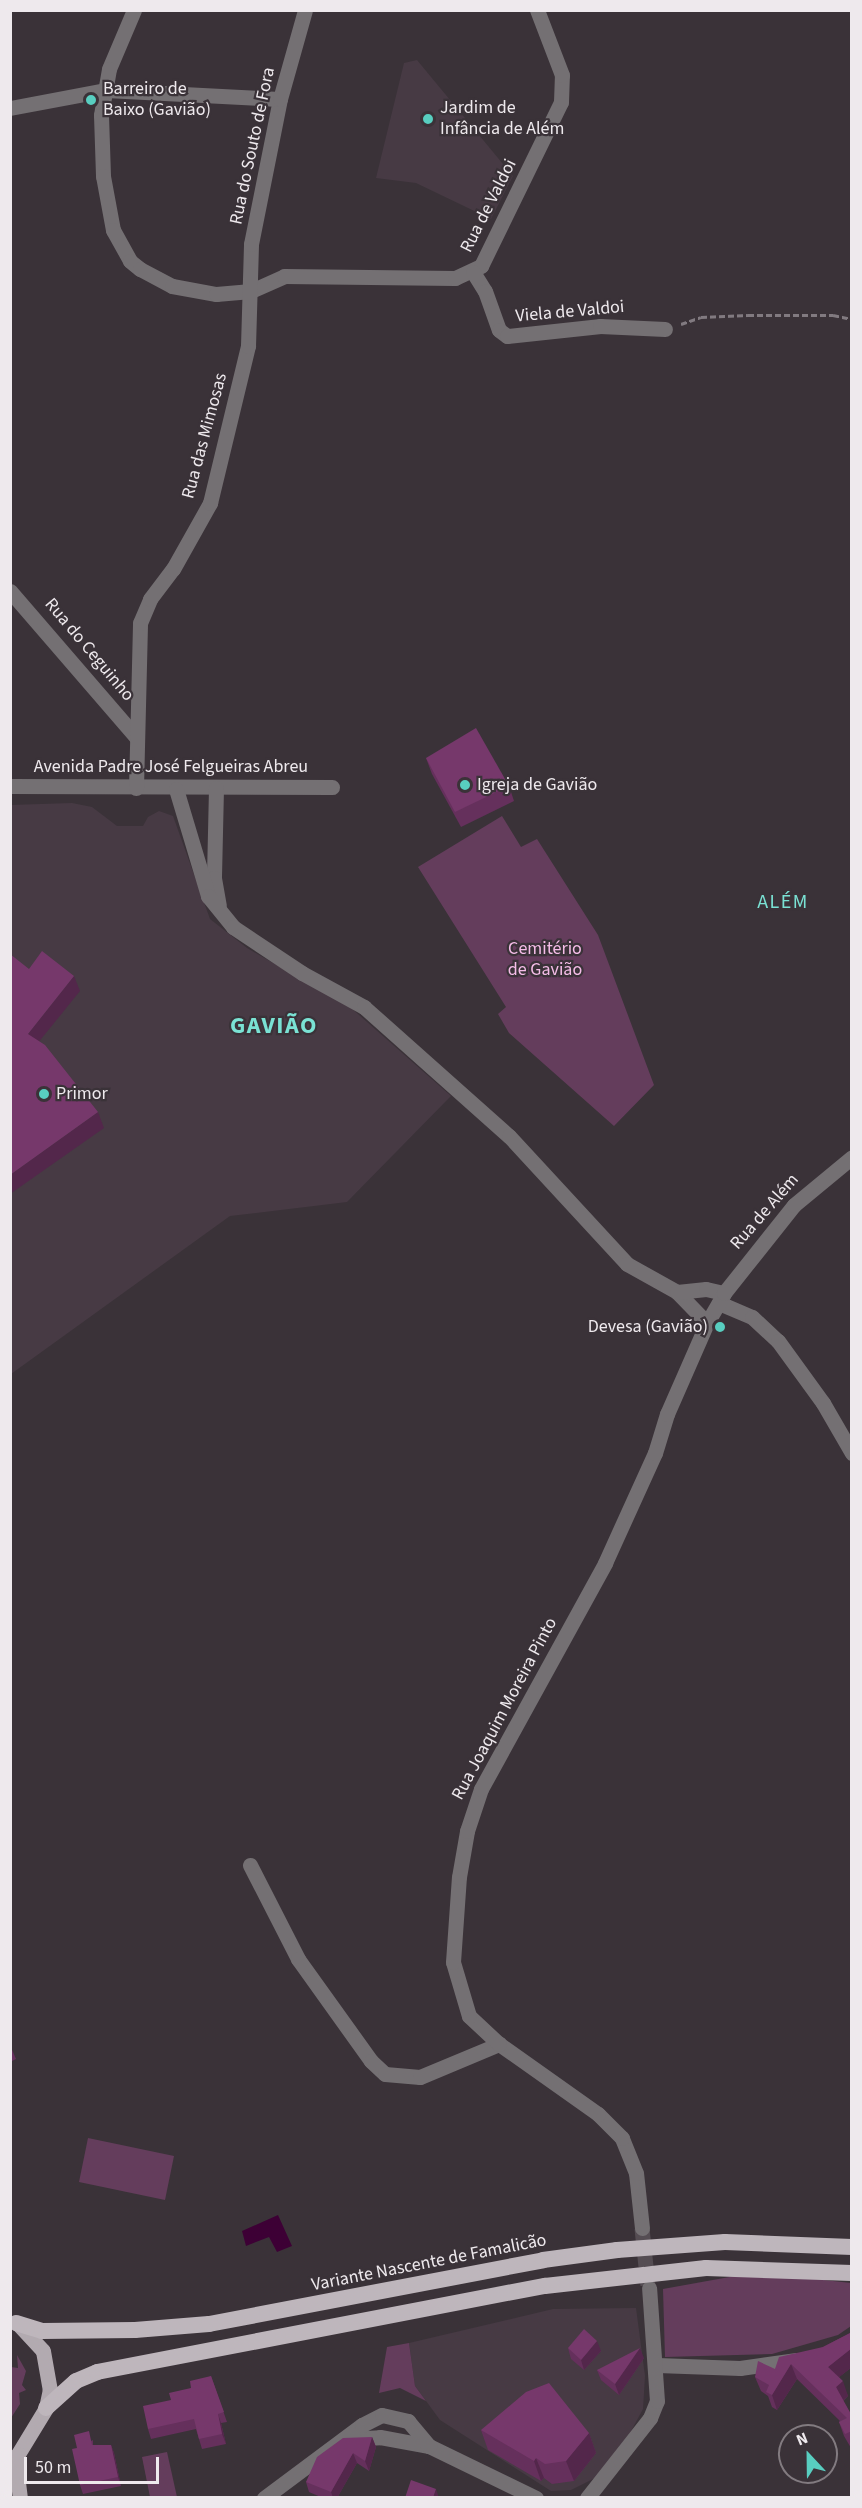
<!DOCTYPE html>
<html>
<head>
<meta charset="utf-8">
<style>
	body { margin:0 }
	#map { position:relative; width:862px; height:2508px; overflow:hidden; background:#3a3238; font-family:"Source Sans 3",sans-serif }
	div>[style] { position:absolute }
	[style*='--x'] { left:calc(var(--x)*1px); top:calc(var(--y)*1px); width:calc(var(--w)*1px); rotate:calc(var(--a)*1deg) }
	.built>* { inset:0; background:#473a44 }
	.green>* { inset:0; background:#643d5c }
	.water>* { inset:0; background:#3d0035 }
	.tertiary-tunnel>* { height:15px; margin-top:-7.5px; transform-origin:0; background:repeating-linear-gradient(90deg,#554d53 0 15px,transparent 0 23px) }
	.path>* { height:3px; margin-top:-1.5px; transform-origin:0; background:repeating-linear-gradient(90deg,#817a80 0 6px,transparent 0 9px) }
	.minor>* { height:15px; margin:-7.5px; padding:0 7.5px; transform-origin:7.5px; border-radius:7.5px; background:#747073 }
	.tertiary>* { height:15px; margin:-7.5px; padding:0 7.5px; transform-origin:7.5px; border-radius:7.5px; background:#747073 }
	.primary>* { height:15px; margin:-7.5px; padding:0 7.5px; transform-origin:7.5px; border-radius:7.5px; background:#b2aab0 }
	.trunk>* { height:16px; margin:-8px; padding:0 8px; transform-origin:8px; border-radius:8px; background:#beb6bc }
	.wall>* { inset:0; background:#65305c }
	.shaded-wall>* { inset:0; background:#53274b }
	.building>* { inset:0; background:#76386b }
	.dots>* { width:16px; height:16px; translate:-50% -50%; box-sizing:border-box; border:3px solid #3a3238; border-radius:50% }
	span { translate:-50% -50%; white-space:nowrap; text-align:center; line-height:1.15; -webkit-text-stroke:4.5px #3a3238; paint-order:stroke }
	.poi-label { font-size:18px; color:#eee9ed }
	.left { translate:0 -50%; text-align:left }
	.right { translate:-100% -50%; text-align:right }
	.street-label { font-size:18px; color:#eee9ed }
	.park-label { font-size:18px; color:#f5bde8 }
	.neighbourhood-label { font-size:20px; color:#7ae2d4; letter-spacing:1.5px }
	.district-label { font-size:24px; color:#7ae2d4; font-weight:700; letter-spacing:1.5px }
	.frame { position:absolute; inset:0; border:12px solid #eee9ed; pointer-events:none }
	.north { position:absolute; left:778px; top:2424px; width:60px; height:60px; box-sizing:border-box; background:#3a3238; border:2px solid #827b80; border-radius:50%; rotate:338deg; font-size:16px; font-weight:700; line-height:24px; text-align:center; color:#eee9ed }
	.north::after { content:''; display:block; margin:auto; width:21px; height:27px; background:#58cec0; clip-path:polygon(50% 0,100% 100%,50% 72%,0 100%) }
	.scale { position:absolute; left:24px; top:2457px; width:135px; height:27px; box-sizing:border-box; border:3px solid #eee9ed; border-top:0; padding-left:8px; font-size:18px; line-height:21px; white-space:nowrap; color:#eee9ed; -webkit-text-stroke:4px #3a3238; paint-order:stroke }
</style>
</head>
<body>
<div id="map">
	<div class="built">
		<div style="clip-path:polygon(417px 60px,513px 176px,491px 219px,416px 183px,376px 178px,404px 63px)"></div>
		<div style="clip-path:polygon(72px 803px,92px 807px,117px 826px,143px 826px,148px 817px,159px 811px,173px 816px,210px 919px,247px 948px,350px 1007px,451px 1096px,347px 1202px,230px 1216px,11px 1374px,10px 805px)"></div>
		<div style="clip-path:polygon(636px 2308px,645px 2376px,643px 2409px,630px 2433px,595px 2478px,571px 2490px,551px 2491px,440px 2420px,415px 2386px,409px 2343px,553px 2309px)"></div>
	</div>
	<div class="green">
		<div style="clip-path:polygon(502px 816px,521px 847px,537px 839px,598px 935px,654px 1085px,614px 1126px,509px 1033px,498px 1014px,506px 1007px,418px 867px)"></div>
		<div style="clip-path:polygon(88px 2138px,174px 2156px,165px 2200px,79px 2182px)"></div>
		<div style="clip-path:polygon(779px 2275px,851px 2283px,851px 2326px,838px 2335px,772px 2354px,665px 2357px,663px 2289px,735px 2276px)"></div>
		<div style="clip-path:polygon(409px 2343px,415px 2386px,426px 2401px,400px 2388px,379px 2393px,387px 2347px)"></div>
		<div style="clip-path:polygon(17px 2355px,26px 2371px,22px 2385px,26px 2390px,19px 2393px,20px 2404px,11px 2418px,11px 2367px,18px 2368px)"></div>
		<div style="clip-path:polygon(167px 2452px,177px 2497px,150px 2497px,142px 2457px)"></div>
	</div>
	<div class="water">
		<div style="clip-path:polygon(278px 2215px,292px 2246px,277px 2252px,269px 2237px,246px 2246px,242px 2231px)"></div>
	</div>
	<div class="tertiary-tunnel">
		<div style="--x:642;--y:2228;--w:57;--a:84"></div>
	</div>
	<div class="path">
		<div style="--x:681;--y:324;--w:21;--a:-19"></div>
		<div style="--x:701;--y:317;--w:47;--a:-2.4"></div>
		<div style="--x:748;--y:315;--w:85;--a:0"></div>
		<div style="--x:833;--y:315;--w:19;--a:12"></div>
	</div>
	<div class="minor">
		<div style="--x:134;--y:10;--w:64;--a:113"></div>
		<div style="--x:109;--y:69;--w:47;--a:99.9"></div>
		<div style="--x:101;--y:115;--w:61;--a:88.1"></div>
		<div style="--x:103;--y:176;--w:55;--a:79.5"></div>
		<div style="--x:113;--y:230;--w:35;--a:61"></div>
		<div style="--x:130;--y:261;--w:13;--a:39"></div>
		<div style="--x:140;--y:269;--w:36;--a:28"></div>
		<div style="--x:172;--y:286;--w:45;--a:10.3"></div>
		<div style="--x:216;--y:294;--w:35;--a:-5"></div>
		<div style="--x:251;--y:291;--w:36;--a:-24"></div>
		<div style="--x:284;--y:276;--w:171;--a:0.7"></div>
		<div style="--x:455;--y:278;--w:29;--a:-25"></div>
		<div style="--x:481;--y:266;--w:182;--a:-64"></div>
		<div style="--x:561;--y:102;--w:27;--a:-88"></div>
		<div style="--x:562;--y:75;--w:70;--a:-111"></div>
		<div style="--x:473;--y:272;--w:22;--a:58"></div>
		<div style="--x:485;--y:291;--w:41;--a:70.3"></div>
		<div style="--x:499;--y:330;--w:10;--a:37"></div>
		<div style="--x:507;--y:336;--w:94;--a:-6.1"></div>
		<div style="--x:600;--y:326;--w:65;--a:2.6"></div>
		<div style="--x:10;--y:591;--w:193;--a:49.2"></div>
		<div style="--x:10;--y:786;--w:322;--a:0.2"></div>
		<div style="--x:136;--y:788;--w:165;--a:-88.6"></div>
		<div style="--x:140;--y:623;--w:26;--a:-67"></div>
		<div style="--x:150;--y:599;--w:38;--a:-53"></div>
		<div style="--x:173;--y:569;--w:76;--a:-60.7"></div>
		<div style="--x:210;--y:503;--w:162;--a:-76.4"></div>
		<div style="--x:248;--y:346;--w:102;--a:-88.3"></div>
		<div style="--x:251;--y:244;--w:148;--a:-78.7"></div>
		<div style="--x:216;--y:788;--w:90;--a:91.3"></div>
		<div style="--x:214;--y:878;--w:28;--a:80"></div>
		<div style="--x:176;--y:789;--w:112;--a:73.3"></div>
		<div style="--x:208;--y:896;--w:40;--a:51"></div>
		<div style="--x:233;--y:927;--w:83;--a:33.7"></div>
		<div style="--x:302;--y:973;--w:71;--a:28.7"></div>
		<div style="--x:364;--y:1007;--w:194;--a:41.7"></div>
		<div style="--x:509;--y:1136;--w:174;--a:47.3"></div>
		<div style="--x:627;--y:1264;--w:57;--a:29.2"></div>
		<div style="--x:677;--y:1292;--w:43;--a:45.9"></div>
		<div style="--x:677;--y:1292;--w:29;--a:-6"></div>
		<div style="--x:706;--y:1289;--w:18;--a:13"></div>
		<div style="--x:719;--y:1303;--w:36;--a:23"></div>
		<div style="--x:752;--y:1317;--w:35;--a:43"></div>
		<div style="--x:778;--y:1341;--w:77;--a:54"></div>
		<div style="--x:823;--y:1403;--w:58;--a:59.9"></div>
		<div style="--x:250;--y:1865;--w:106;--a:62.9"></div>
		<div style="--x:298;--y:1959;--w:125;--a:54.4"></div>
		<div style="--x:371;--y:2061;--w:19;--a:43"></div>
		<div style="--x:385;--y:2074;--w:35;--a:5"></div>
		<div style="--x:420;--y:2077;--w:86;--a:-22.7"></div>
		<div style="--x:657;--y:2365;--w:83;--a:2.1"></div>
		<div style="--x:740;--y:2368;--w:57;--a:-8.1"></div>
	</div>
	<div class="tertiary">
		<div style="--x:10;--y:108;--w:98;--a:-10.6"></div>
		<div style="--x:106;--y:90;--w:174;--a:3"></div>
		<div style="--x:280;--y:99;--w:92;--a:-74.3"></div>
		<div style="--x:642;--y:2228;--w:55;--a:-96.2"></div>
		<div style="--x:636;--y:2173;--w:38;--a:-112"></div>
		<div style="--x:622;--y:2138;--w:34;--a:-135"></div>
		<div style="--x:598;--y:2114;--w:121;--a:-144.7"></div>
		<div style="--x:499;--y:2044;--w:41;--a:-137"></div>
		<div style="--x:469;--y:2016;--w:56;--a:-106.5"></div>
		<div style="--x:453;--y:1962;--w:85;--a:-86"></div>
		<div style="--x:459;--y:1877;--w:47;--a:-80.1"></div>
		<div style="--x:467;--y:1831;--w:44;--a:-71.6"></div>
		<div style="--x:481;--y:1789;--w:258;--a:-61.2"></div>
		<div style="--x:605;--y:1563;--w:121;--a:-65.6"></div>
		<div style="--x:655;--y:1453;--w:41;--a:-72.9"></div>
		<div style="--x:667;--y:1414;--w:99;--a:-66.3"></div>
		<div style="--x:707;--y:1323;--w:34;--a:-60"></div>
		<div style="--x:724;--y:1293;--w:112;--a:-51.5"></div>
		<div style="--x:794;--y:1205;--w:75;--a:-39.6"></div>
		<div style="--x:346;--y:2439;--w:34;--a:-3"></div>
		<div style="--x:380;--y:2437;--w:50;--a:10.4"></div>
		<div style="--x:429;--y:2446;--w:119;--a:25.9"></div>
		<div style="--x:264;--y:2498;--w:122;--a:-36.7"></div>
		<div style="--x:362;--y:2425;--w:22;--a:-27"></div>
		<div style="--x:382;--y:2415;--w:27;--a:13"></div>
		<div style="--x:408;--y:2421;--w:33;--a:50"></div>
		<div style="--x:587;--y:2498;--w:102;--a:-51.8"></div>
		<div style="--x:650;--y:2418;--w:18;--a:-68"></div>
		<div style="--x:657;--y:2401;--w:113;--a:-94"></div>
	</div>
	<div class="primary">
		<div style="--x:19;--y:2325;--w:35;--a:47"></div>
		<div style="--x:43;--y:2351;--w:39;--a:80"></div>
		<div style="--x:50;--y:2389;--w:19;--a:102"></div>
		<div style="--x:46;--y:2408;--w:54;--a:121.3"></div>
		<div style="--x:18;--y:2454;--w:12;--a:99"></div>
		<div style="--x:16;--y:2466;--w:32;--a:83"></div>
	</div>
	<div class="trunk">
		<div style="--x:16;--y:2323;--w:27;--a:17"></div>
		<div style="--x:42;--y:2331;--w:93;--a:-0.6"></div>
		<div style="--x:135;--y:2330;--w:74;--a:-4.6"></div>
		<div style="--x:209;--y:2324;--w:340;--a:-10.8"></div>
		<div style="--x:543;--y:2260;--w:75;--a:-7.7"></div>
		<div style="--x:617;--y:2250;--w:108;--a:-4.2"></div>
		<div style="--x:725;--y:2242;--w:127;--a:2.3"></div>
		<div style="--x:46;--y:2408;--w:40;--a:-42"></div>
		<div style="--x:76;--y:2381;--w:23;--a:-23"></div>
		<div style="--x:97;--y:2372;--w:456;--a:-10.9"></div>
		<div style="--x:545;--y:2286;--w:162;--a:-6.4"></div>
		<div style="--x:706;--y:2268;--w:146;--a:2"></div>
	</div>
	<div class="wall">
		<div style="clip-path:polygon(426px 758px,509px 786px,514px 801px,461px 827px,432px 774px)"></div>
		<div style="clip-path:polygon(10px 2045px,16px 2059px,10px 2062px)"></div>
		<div style="clip-path:polygon(852px 2332px,852px 2367px,839px 2377px,848px 2396px,843px 2401px,852px 2416px,852px 2448px,851px 2448px,844px 2436px,839px 2422px,840px 2421px,797px 2379px,777px 2410px,772px 2407px,768px 2396px,761px 2391px,755px 2377px,775px 2369px,823px 2347px)"></div>
		<div style="clip-path:polygon(568px 2348px,601px 2351px,584px 2370px,571px 2359px)"></div>
		<div style="clip-path:polygon(644px 2358px,619px 2395px,601px 2380px,597px 2370px)"></div>
		<div style="clip-path:polygon(211px 2376px,227px 2422px,221px 2423px,226px 2444px,202px 2449px,196px 2429px,151px 2439px,148px 2429px,171px 2400px)"></div>
		<div style="clip-path:polygon(481px 2430px,589px 2433px,596px 2453px,574px 2481px,552px 2484px,544px 2478px,541px 2481px,488px 2450px)"></div>
		<div style="clip-path:polygon(372px 2437px,376px 2447px,369px 2471px,357px 2463px,337px 2498px,323px 2498px,309px 2492px,306px 2482px)"></div>
		<div style="clip-path:polygon(93px 2440px,93px 2445px,111px 2445px,114px 2453px,121px 2486px,83px 2494px,80px 2485px,77px 2448px)"></div>
	</div>
	<div class="shaded-wall">
		<div style="clip-path:polygon(74px 976px,80px 991px,33px 1049px,28px 1034px)"></div>
		<div style="clip-path:polygon(98px 1112px,104px 1128px,10px 1194px,10px 1175px)"></div>
		<div style="clip-path:polygon(597px 2341px,601px 2351px,584px 2370px,581px 2360px)"></div>
		<div style="clip-path:polygon(640px 2348px,644px 2358px,619px 2395px,615px 2384px)"></div>
		<div style="clip-path:polygon(852px 2348px,852px 2367px,833px 2382px,828px 2367px)"></div>
		<div style="clip-path:polygon(791px 2364px,797px 2379px,777px 2410px,772px 2395px)"></div>
		<div style="clip-path:polygon(843px 2381px,848px 2396px,841px 2402px,836px 2387px)"></div>
		<div style="clip-path:polygon(218px 2414px,221px 2423px,226px 2444px,222px 2434px)"></div>
		<div style="clip-path:polygon(589px 2433px,596px 2453px,574px 2481px,566px 2461px)"></div>
		<div style="clip-path:polygon(372px 2437px,376px 2447px,369px 2471px,365px 2461px)"></div>
		<div style="clip-path:polygon(111px 2445px,114px 2453px,121px 2486px,118px 2477px)"></div>
		<div style="clip-path:polygon(353px 2453px,357px 2463px,337px 2498px,333px 2498px,331px 2492px)"></div>
		<div style="clip-path:polygon(536px 2458px,544px 2478px,541px 2481px,534px 2461px)"></div>
		<div style="clip-path:polygon(436px 2489px,439px 2498px,433px 2498px)"></div>
	</div>
	<div class="building">
		<div style="clip-path:polygon(476px 728px,509px 786px,455px 812px,426px 758px)"></div>
		<div style="clip-path:polygon(42px 951px,74px 976px,28px 1034px,45px 1045px,98px 1112px,10px 1175px,10px 954px,29px 969px)"></div>
		<div style="clip-path:polygon(584px 2329px,597px 2341px,581px 2360px,568px 2348px)"></div>
		<div style="clip-path:polygon(852px 2332px,852px 2348px,828px 2367px,843px 2381px,836px 2387px,852px 2416px,852px 2431px,845px 2434px,839px 2422px,847px 2418px,791px 2364px,772px 2395px,766px 2392px,769px 2385px,755px 2377px,758px 2361px,775px 2369px,779px 2357px,823px 2347px)"></div>
		<div style="clip-path:polygon(640px 2348px,615px 2384px,597px 2370px)"></div>
		<div style="clip-path:polygon(211px 2376px,224px 2412px,218px 2414px,222px 2434px,199px 2439px,194px 2419px,148px 2429px,143px 2406px,171px 2400px,169px 2393px,191px 2388px,190px 2381px)"></div>
		<div style="clip-path:polygon(549px 2383px,589px 2433px,566px 2461px,545px 2464px,536px 2458px,534px 2461px,481px 2430px,526px 2392px)"></div>
		<div style="clip-path:polygon(89px 2431px,92px 2445px,111px 2445px,118px 2477px,80px 2485px,72px 2449px,77px 2448px,74px 2435px)"></div>
		<div style="clip-path:polygon(372px 2437px,365px 2461px,353px 2453px,331px 2492px,306px 2482px,317px 2457px,343px 2438px)"></div>
		<div style="clip-path:polygon(411px 2480px,436px 2489px,433px 2498px,405px 2498px)"></div>
	</div>
	<div class="dots">
		<div style="left:91px;top:100px;background:#58cec0"></div>
		<div style="left:428px;top:119px;background:#58cec0"></div>
		<div style="left:465px;top:785px;background:#58cec0"></div>
		<div style="left:44px;top:1094px;background:#58cec0"></div>
		<div style="left:720px;top:1327px;background:#58cec0"></div>
	</div>
	<div class="poi-label">
		<span class="left" style="left:103px;top:100px">Barreiro de<br>Baixo (Gavião)</span>
		<span class="left" style="left:440px;top:119px">Jardim de<br>Infância de Além</span>
		<span class="left" style="left:477px;top:785px">Igreja de Gavião</span>
		<span class="left" style="left:56px;top:1094px">Primor</span>
		<span class="right" style="left:708px;top:1327px">Devesa (Gavião)</span>
	</div>
	<div class="street-label">
		<span style="left:253px;top:146px;rotate:-78deg">Rua do Souto de Fora</span>
		<span style="left:489px;top:206px;rotate:-63deg">Rua de Valdoi</span>
		<span style="left:570px;top:312px;rotate:-5deg">Viela de Valdoi</span>
		<span style="left:205px;top:436px;rotate:-75deg">Rua das Mimosas</span>
		<span style="left:89px;top:650px;rotate:50deg">Rua do Ceguinho</span>
		<span style="left:171px;top:767px">Avenida Padre José Felgueiras Abreu</span>
		<span style="left:765px;top:1212px;rotate:-49deg">Rua de Além</span>
		<span style="left:505px;top:1709px;rotate:-62deg">Rua Joaquim Moreira Pinto</span>
		<span style="left:429px;top:2263px;rotate:-11deg">Variante Nascente de Famalicão</span>
	</div>
	<div class="park-label">
		<span style="left:545px;top:960px">Cemitério<br>de Gavião</span>
	</div>
	<div class="neighbourhood-label">
		<span style="left:783px;top:902px">ALÉM</span>
	</div>
	<div class="district-label">
		<span style="left:274px;top:1026px">GAVIÃO</span>
	</div>
	<div class="frame"></div>
	<div class="north">N</div>
	<div class="scale">50 m</div>
</div>
</body>
</html>
